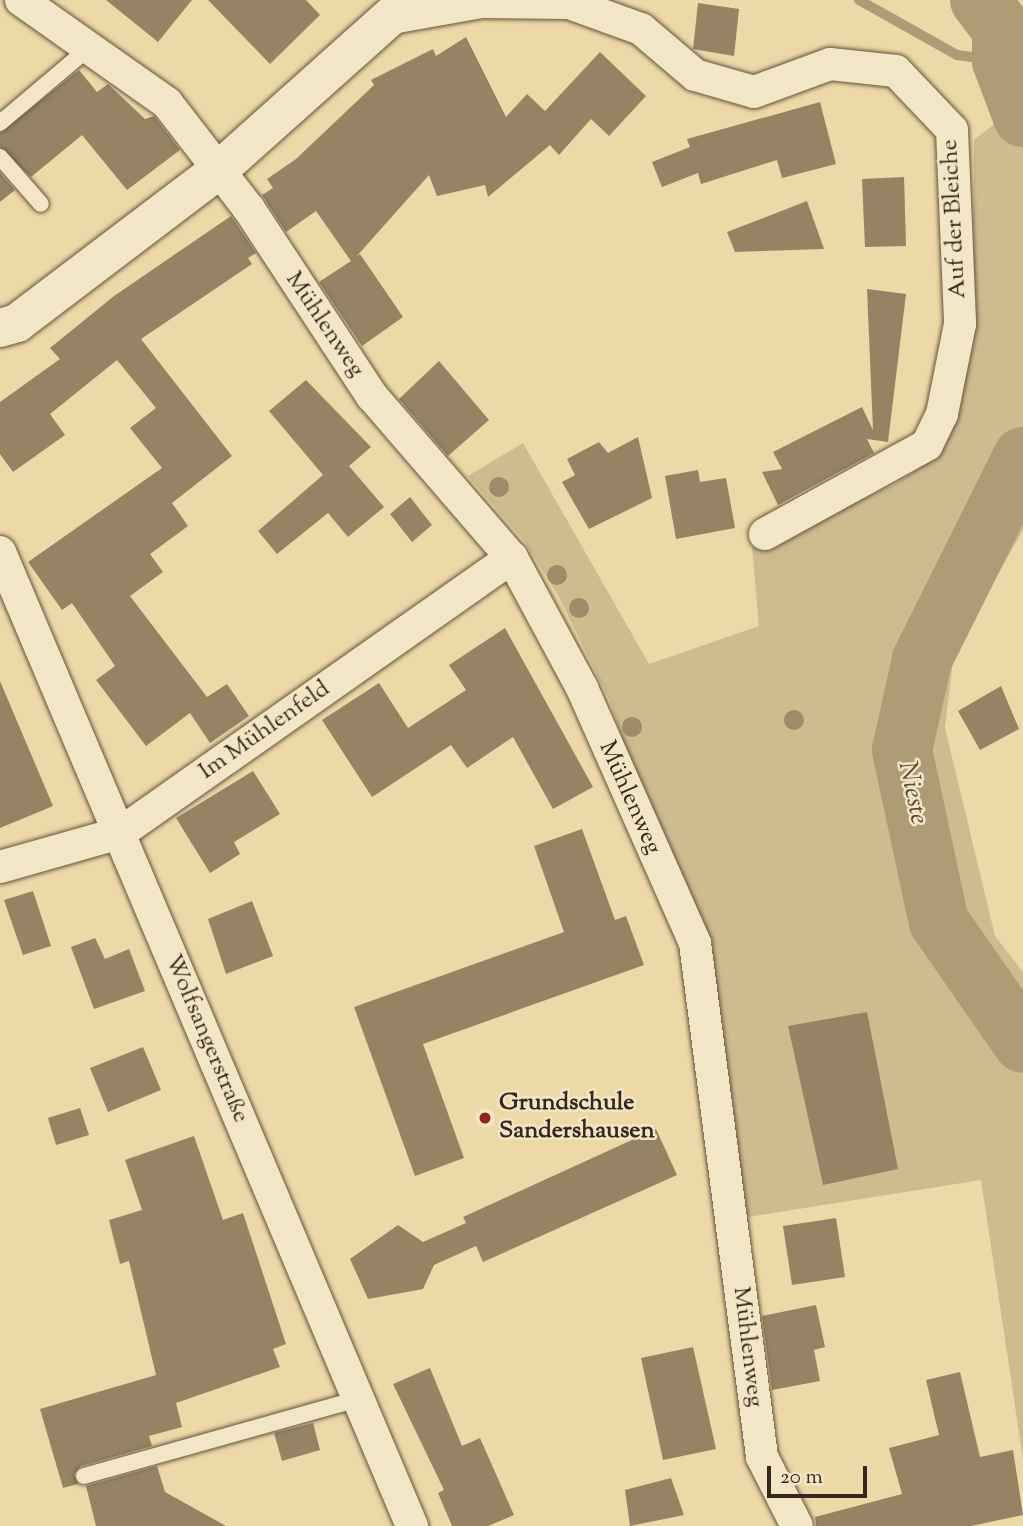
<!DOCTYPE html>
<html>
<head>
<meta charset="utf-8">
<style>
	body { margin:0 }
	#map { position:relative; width:1023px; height:1526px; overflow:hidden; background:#edd9a7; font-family:"Sorts Mill Goudy",serif }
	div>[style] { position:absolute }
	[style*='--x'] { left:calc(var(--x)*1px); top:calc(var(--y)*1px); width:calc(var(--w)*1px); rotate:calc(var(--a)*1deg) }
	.green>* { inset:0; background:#cebb8f }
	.stream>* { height:10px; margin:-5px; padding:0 5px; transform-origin:5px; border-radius:5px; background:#af9c77 }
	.river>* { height:60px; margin:-30px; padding:0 30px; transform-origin:30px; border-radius:30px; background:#af9c77 }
	.building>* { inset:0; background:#968364 }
	.roads { filter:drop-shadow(0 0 2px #64533e) drop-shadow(0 0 2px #64533e) }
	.service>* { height:16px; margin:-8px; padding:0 8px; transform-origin:8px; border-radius:8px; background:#f3e6c6 }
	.minor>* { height:32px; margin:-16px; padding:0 16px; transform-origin:16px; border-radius:16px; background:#f3e6c6 }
	.secondary>* { height:38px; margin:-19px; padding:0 19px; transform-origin:19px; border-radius:19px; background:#f3e6c6 }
	.trees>* { width:20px; height:20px; margin:-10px; border-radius:50%; background:#9e8b6a }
	.dots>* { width:19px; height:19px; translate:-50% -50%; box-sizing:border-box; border:4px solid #f3e6c6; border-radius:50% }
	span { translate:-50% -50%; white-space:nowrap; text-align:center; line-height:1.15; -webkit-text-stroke:5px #f3e6c6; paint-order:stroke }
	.street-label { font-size:24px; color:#37261b }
	.poi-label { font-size:24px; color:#37261b; font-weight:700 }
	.left { translate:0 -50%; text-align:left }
	.water-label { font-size:26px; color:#5b4937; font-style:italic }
	.scale { position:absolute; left:767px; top:1466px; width:100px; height:32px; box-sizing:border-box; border:4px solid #37261b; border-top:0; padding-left:9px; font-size:21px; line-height:24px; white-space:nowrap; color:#37261b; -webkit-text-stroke:5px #f3e6c6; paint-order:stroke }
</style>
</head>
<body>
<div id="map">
	<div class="green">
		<div style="clip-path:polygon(1023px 101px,1023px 530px,954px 652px,945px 728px,995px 936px,1023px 972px,1023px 1459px,981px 1180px,748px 1217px,707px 945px,643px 800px,610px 701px,558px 595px,525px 542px,468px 476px,523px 443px,649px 664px,759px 626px,752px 546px,895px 484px,936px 457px,953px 420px,973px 321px,974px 140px)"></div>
	</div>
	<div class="stream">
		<div style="--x:859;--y:0;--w:112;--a:29.3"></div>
		<div style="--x:957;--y:55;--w:45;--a:7.6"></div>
	</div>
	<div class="river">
		<div style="--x:980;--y:0;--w:36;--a:53"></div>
		<div style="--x:1002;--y:29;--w:32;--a:90"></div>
		<div style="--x:1002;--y:61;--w:60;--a:69.4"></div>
		<div style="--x:1023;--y:457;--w:227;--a:116.5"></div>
		<div style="--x:922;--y:660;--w:92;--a:102.5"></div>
		<div style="--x:902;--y:750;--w:176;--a:77.9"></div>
		<div style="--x:939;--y:922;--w:147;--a:55.2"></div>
	</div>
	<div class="building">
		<div style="clip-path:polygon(106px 0,192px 0,158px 42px)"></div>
		<div style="clip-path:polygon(208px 0,306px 0,320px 15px,270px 64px)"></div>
		<div style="clip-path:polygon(698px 3px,739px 9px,734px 56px,693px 49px)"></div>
		<div style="clip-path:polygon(466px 37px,506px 117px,527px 94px,545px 111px,600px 52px,646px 96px,609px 136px,591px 119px,559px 155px,550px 145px,488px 197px,485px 185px,437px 196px,429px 175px,356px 257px,360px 254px,403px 317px,362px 346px,319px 282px,351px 261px,316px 211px,286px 232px,262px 195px,273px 188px,267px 179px,296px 159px,374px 85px,371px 80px,433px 49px,436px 56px)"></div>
		<div style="clip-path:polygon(79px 70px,97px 92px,108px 84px,145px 119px,154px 116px,180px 150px,127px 190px,82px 135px,31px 177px,0 147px,0 133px)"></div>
		<div style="clip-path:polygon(820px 102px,836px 164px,782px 178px,777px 160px,701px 184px,698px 173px,662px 187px,652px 162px,690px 147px,687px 139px)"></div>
		<div style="clip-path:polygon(0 173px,15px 190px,0 202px)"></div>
		<div style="clip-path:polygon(904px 177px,906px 246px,865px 247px,862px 179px)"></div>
		<div style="clip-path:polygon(807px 201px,824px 249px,735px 252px,727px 232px)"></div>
		<div style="clip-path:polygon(231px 216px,256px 253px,248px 258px,252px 264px,141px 339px,232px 456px,172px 503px,188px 526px,150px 554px,163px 572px,130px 596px,207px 697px,227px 684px,249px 716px,210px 743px,190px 713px,146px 746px,96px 680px,115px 666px,72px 603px,62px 610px,28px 562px,162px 468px,130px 428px,156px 408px,117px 360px,50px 414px,65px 435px,13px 472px,0 454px,0 402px,60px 359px,50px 348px,114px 296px)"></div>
		<div style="clip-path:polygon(867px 289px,906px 294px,888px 442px,867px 439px,874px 453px,778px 505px,762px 472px,782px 469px,773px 452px,862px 407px,873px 430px)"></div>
		<div style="clip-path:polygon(439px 361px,489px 420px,448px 456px,399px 399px)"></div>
		<div style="clip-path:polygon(306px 380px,371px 447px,349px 466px,384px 507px,348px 537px,328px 513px,277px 554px,258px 531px,323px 475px,269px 411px)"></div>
		<div style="clip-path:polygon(638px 437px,652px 498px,589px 529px,562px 482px,575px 475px,567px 459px,599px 442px,608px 453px)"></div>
		<div style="clip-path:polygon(698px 470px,700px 482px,726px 478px,735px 528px,676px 539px,665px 476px)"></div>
		<div style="clip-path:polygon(410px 497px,432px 525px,412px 542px,390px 514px)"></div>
		<div style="clip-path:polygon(505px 628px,593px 787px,553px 809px,513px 737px,467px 768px,451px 745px,372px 797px,322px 720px,379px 683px,408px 728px,466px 690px,449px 665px)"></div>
		<div style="clip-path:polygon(0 681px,53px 806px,0 828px)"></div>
		<div style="clip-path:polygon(1001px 686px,1019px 729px,980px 750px,958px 711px)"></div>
		<div style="clip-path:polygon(253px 771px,280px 814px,234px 842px,240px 854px,210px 873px,176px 818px)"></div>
		<div style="clip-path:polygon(582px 829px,615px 920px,626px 916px,644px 965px,423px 1044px,464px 1158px,415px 1176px,354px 1007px,564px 932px,534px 846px)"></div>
		<div style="clip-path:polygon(33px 891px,51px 946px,23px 955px,4px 900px)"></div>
		<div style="clip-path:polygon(252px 901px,273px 956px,226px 974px,208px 919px)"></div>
		<div style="clip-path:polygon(95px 938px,105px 959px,129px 949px,145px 991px,94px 1009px,71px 947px)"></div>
		<div style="clip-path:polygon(867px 1012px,898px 1169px,823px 1185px,788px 1026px)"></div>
		<div style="clip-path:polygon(143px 1047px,161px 1090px,108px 1112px,90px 1068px)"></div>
		<div style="clip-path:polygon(80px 1108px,89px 1135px,56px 1145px,48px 1118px)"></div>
		<div style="clip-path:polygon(656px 1129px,677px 1175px,483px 1262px,476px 1246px,434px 1265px,423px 1289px,368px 1299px,350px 1259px,398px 1225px,423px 1242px,466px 1223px,463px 1217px)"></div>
		<div style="clip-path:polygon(194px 1136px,223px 1220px,243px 1213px,286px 1344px,273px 1349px,280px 1367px,176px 1403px,182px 1427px,149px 1436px,152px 1446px,81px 1466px,74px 1474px,78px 1484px,63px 1488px,40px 1409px,156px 1375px,129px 1261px,120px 1264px,109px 1220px,142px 1210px,125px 1160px)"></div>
		<div style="clip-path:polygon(836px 1218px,845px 1277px,792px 1285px,783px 1226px)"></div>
		<div style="clip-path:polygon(816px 1305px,825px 1347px,814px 1350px,820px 1381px,772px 1390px,762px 1316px)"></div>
		<div style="clip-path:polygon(693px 1347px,716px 1449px,663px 1460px,641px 1358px)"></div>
		<div style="clip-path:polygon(430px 1368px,462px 1446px,480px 1438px,514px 1515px,488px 1526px,452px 1526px,438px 1493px,444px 1490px,393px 1384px)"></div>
		<div style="clip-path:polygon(960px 1372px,980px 1457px,1013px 1450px,1023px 1515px,971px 1526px,816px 1526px,815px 1517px,902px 1494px,889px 1448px,939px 1435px,926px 1380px)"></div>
		<div style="clip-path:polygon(313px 1423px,320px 1450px,282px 1461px,274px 1433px)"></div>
		<div style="clip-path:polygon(157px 1466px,165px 1492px,226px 1526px,96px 1526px,86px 1486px)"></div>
		<div style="clip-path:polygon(671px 1478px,684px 1515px,630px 1526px,625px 1490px)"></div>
	</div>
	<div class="roads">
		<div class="service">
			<div style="--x:0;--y:123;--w:118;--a:-40.2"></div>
			<div style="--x:0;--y:157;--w:62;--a:48.9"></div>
			<div style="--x:84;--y:1476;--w:285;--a:-15.7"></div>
		</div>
		<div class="minor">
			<div style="--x:21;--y:0;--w:179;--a:35.2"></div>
			<div style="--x:167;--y:103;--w:134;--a:52.3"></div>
			<div style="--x:249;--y:209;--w:224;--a:56.7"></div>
			<div style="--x:372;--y:396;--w:214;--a:49.2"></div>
			<div style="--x:512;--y:558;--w:148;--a:61.7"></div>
			<div style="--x:582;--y:688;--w:279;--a:66.1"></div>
			<div style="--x:695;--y:943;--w:518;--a:82.57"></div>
			<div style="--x:762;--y:1457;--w:77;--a:63.1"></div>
			<div style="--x:386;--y:19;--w:97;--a:-10.1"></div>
			<div style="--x:481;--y:2;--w:88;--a:0.7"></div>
			<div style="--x:569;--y:3;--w:77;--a:19.9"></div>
			<div style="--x:641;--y:29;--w:71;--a:40.4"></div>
			<div style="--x:695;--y:75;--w:61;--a:16.1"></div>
			<div style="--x:754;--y:92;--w:81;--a:-20.2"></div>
			<div style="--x:830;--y:64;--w:66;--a:6.1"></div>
			<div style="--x:896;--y:71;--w:81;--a:46.5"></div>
			<div style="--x:952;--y:130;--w:194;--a:87.6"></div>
			<div style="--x:960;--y:324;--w:92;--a:101.3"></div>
			<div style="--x:942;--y:414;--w:34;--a:116"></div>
			<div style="--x:927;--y:445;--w:185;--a:151.2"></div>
			<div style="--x:0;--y:552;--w:1058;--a:67.07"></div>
			<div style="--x:0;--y:867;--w:125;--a:-15.8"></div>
			<div style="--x:120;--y:833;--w:479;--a:-35.1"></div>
		</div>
		<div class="secondary">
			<div style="--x:0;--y:328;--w:18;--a:-16"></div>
			<div style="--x:17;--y:323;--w:255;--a:-37.2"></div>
			<div style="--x:220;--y:169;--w:254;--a:-41.8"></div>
		</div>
	</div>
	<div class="trees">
		<div style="left:499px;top:487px"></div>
		<div style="left:557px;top:575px"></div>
		<div style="left:579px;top:608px"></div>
		<div style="left:794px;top:720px"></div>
		<div style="left:632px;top:727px"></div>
	</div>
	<div class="dots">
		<div style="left:485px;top:1118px;background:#8f2418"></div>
	</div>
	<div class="street-label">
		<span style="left:955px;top:219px;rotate:-93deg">Auf der Bleiche</span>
		<span style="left:324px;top:325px;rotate:56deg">Mühlenweg</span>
		<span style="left:265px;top:731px;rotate:-35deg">Im Mühlenfeld</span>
		<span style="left:629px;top:798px;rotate:66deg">Mühlenweg</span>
		<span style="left:206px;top:1039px;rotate:67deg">Wolfsangerstraße</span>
		<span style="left:747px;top:1347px;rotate:83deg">Mühlenweg</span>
	</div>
	<div class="poi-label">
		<span class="left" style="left:499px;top:1118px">Grundschule<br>Sandershausen</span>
	</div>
	<div class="water-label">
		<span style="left:912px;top:793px;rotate:78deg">Nieste</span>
	</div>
	<div class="scale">20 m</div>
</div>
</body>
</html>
